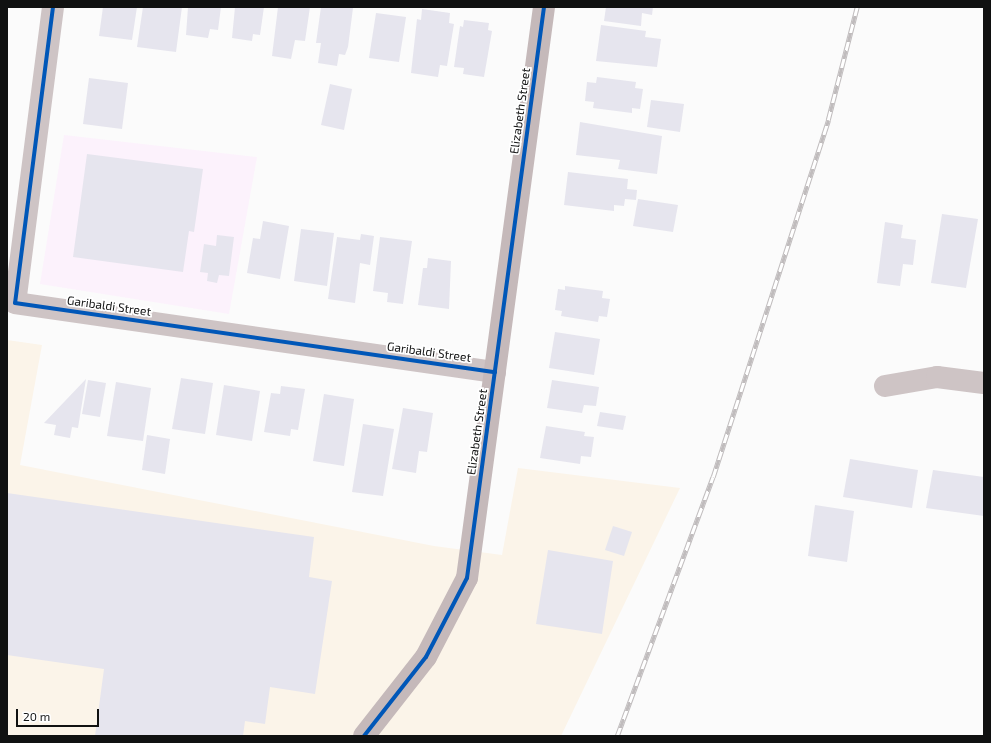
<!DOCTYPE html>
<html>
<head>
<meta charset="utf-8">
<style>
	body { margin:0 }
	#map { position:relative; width:991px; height:743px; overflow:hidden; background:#fbfbfb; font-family:"Exo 2",sans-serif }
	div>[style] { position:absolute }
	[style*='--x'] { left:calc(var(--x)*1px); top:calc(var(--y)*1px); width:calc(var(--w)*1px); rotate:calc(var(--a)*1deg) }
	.commercial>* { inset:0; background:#fcf2fc }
	.industrial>* { inset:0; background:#fbf4e9 }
	.building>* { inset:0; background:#e6e5ee }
	.minor>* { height:22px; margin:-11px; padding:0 11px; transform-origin:11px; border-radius:11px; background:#cec4c5 }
	.secondary>* { height:22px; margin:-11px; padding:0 11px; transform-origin:11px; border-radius:11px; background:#c5b9ba }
	.rail>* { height:4.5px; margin-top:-2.25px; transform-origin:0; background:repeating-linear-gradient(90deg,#fff 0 9px,#c0bcbd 0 18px); box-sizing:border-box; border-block:1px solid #c0bcbd }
	.cycleway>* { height:4px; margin:-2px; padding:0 2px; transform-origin:2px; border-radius:2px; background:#0057b8 }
	span { translate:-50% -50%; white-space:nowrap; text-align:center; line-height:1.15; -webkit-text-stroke:3.5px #fff; paint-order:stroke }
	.street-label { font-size:12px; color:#101111 }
	.frame { position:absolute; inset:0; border:8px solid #101111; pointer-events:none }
	.scale { position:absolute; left:16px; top:709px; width:83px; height:18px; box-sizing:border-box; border:2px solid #101111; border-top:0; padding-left:5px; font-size:12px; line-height:14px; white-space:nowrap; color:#101111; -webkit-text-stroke:3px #fff; paint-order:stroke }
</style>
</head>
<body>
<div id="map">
	<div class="commercial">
		<div style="clip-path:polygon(64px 135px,257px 157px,229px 314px,40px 284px)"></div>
	</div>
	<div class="industrial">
		<div style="clip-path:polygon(7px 340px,42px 345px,20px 465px,434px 546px,502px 555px,518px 468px,680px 488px,561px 736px,7px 736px)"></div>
	</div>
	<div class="building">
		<div style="clip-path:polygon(103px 7px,137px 7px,132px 40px,99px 36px)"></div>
		<div style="clip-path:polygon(143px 7px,182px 7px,176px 52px,137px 47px)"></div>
		<div style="clip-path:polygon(188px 7px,221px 7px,218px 30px,210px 29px,208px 38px,186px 35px)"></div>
		<div style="clip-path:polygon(235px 7px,264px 7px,260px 35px,253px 34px,252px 41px,232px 38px)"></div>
		<div style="clip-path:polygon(278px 7px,310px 7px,305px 41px,295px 40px,291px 59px,272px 56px)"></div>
		<div style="clip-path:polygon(321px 7px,353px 8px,348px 47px,345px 55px,339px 54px,337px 66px,318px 63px,321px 43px,316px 43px)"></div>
		<div style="clip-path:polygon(606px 7px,653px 7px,652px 15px,642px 13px,641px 26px,604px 21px)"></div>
		<div style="clip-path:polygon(422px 9px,450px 13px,449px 23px,454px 24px,447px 66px,440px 65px,438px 77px,411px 73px,417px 19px,421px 20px)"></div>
		<div style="clip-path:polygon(376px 13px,406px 17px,399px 62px,369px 58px)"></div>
		<div style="clip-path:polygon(464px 20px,489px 23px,488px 30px,492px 31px,484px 77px,463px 74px,464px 68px,454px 67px,460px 26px,463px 27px)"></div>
		<div style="clip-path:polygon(601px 25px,646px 31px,645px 37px,661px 39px,657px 67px,596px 61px)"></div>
		<div style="clip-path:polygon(597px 77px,636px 82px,635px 88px,643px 89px,640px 109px,632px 108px,632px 113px,593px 108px,594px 102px,585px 101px,587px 82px,596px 83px)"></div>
		<div style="clip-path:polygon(89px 78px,128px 83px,122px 129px,83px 124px)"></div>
		<div style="clip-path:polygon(330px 84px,352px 89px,344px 130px,321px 125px)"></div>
		<div style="clip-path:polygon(651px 100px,684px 104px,680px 132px,647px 127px)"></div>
		<div style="clip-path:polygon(580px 122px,662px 136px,657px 174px,618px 169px,620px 160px,576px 155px)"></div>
		<div style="clip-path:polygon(87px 154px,203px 169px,194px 232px,189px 231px,183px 272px,73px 257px)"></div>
		<div style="clip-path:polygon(568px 172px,628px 179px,627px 189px,637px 190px,636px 200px,625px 199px,624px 206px,614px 205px,614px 211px,564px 205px)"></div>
		<div style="clip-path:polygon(638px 199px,678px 205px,673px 232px,633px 226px)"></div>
		<div style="clip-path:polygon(942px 214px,978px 219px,966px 288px,931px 283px)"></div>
		<div style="clip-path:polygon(263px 221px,289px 226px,280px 279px,247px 273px,253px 238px,260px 239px)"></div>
		<div style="clip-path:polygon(885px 222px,903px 225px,901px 238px,916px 240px,913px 265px,903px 264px,900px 286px,877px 283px)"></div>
		<div style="clip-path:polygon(301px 229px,334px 233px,327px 286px,294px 281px)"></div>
		<div style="clip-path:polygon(361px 234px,374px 236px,370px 265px,360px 263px,355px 303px,328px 299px,337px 237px,360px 240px)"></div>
		<div style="clip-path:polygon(217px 235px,234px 237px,229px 276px,219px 275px,217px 283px,207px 281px,208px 273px,200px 272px,204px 244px,216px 246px)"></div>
		<div style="clip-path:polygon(380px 237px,412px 241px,403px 304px,387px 302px,388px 293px,373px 291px)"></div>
		<div style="clip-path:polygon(428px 258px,451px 261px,449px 309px,418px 305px,423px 268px,427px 268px)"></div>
		<div style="clip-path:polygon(565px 286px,603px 291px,602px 298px,610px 299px,607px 317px,599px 316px,598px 322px,561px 316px,562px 311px,555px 310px,558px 289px,565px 290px)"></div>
		<div style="clip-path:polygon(555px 332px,600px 339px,594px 375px,549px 368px)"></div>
		<div style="clip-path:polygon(181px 378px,213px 383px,205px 434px,172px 429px)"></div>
		<div style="clip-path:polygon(86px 379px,78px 428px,72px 427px,70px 438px,54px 435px,56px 425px,44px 423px)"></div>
		<div style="clip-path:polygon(88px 380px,106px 383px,100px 417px,82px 414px)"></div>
		<div style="clip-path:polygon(552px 380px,599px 387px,596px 406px,584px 405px,582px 413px,547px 408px)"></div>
		<div style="clip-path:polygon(116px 382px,151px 388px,143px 441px,107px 436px)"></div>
		<div style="clip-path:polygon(224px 385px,260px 391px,252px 441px,216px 435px)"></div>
		<div style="clip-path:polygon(281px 386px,305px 389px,298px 430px,291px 429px,290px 436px,264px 432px,271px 393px,280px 394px)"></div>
		<div style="clip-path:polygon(324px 394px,354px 399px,344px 466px,313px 461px)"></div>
		<div style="clip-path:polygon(403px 408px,433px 413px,427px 452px,419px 451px,416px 473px,392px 469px)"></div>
		<div style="clip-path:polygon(600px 412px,626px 416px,623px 430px,597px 426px)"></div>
		<div style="clip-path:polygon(363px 424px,394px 429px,383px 496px,352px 492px)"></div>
		<div style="clip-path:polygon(546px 426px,585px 432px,584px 436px,594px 437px,591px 457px,581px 456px,580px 464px,540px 458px)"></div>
		<div style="clip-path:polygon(147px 435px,170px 439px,165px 474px,142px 470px)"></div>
		<div style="clip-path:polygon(850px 459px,918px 470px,912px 508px,843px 497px)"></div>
		<div style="clip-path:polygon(933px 470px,984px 477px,984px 516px,926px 508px)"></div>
		<div style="clip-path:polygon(7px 493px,314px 537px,309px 577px,332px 581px,315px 694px,270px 687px,265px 724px,245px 721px,243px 736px,95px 736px,104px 669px,7px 655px)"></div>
		<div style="clip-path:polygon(815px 505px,854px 511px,847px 562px,808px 556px)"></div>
		<div style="clip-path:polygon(613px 526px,632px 532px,624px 556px,605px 550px)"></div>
		<div style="clip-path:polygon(548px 550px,613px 561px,602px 634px,536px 624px)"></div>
	</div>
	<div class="minor">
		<div style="--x:53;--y:7;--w:298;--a:97.3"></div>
		<div style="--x:15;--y:303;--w:485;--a:8.2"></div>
		<div style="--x:885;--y:386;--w:53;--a:-9.8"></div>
		<div style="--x:937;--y:377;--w:47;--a:7.3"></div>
	</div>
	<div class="secondary">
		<div style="--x:364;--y:736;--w:100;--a:-51.9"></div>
		<div style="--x:426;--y:657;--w:89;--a:-62.6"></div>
		<div style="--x:467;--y:578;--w:576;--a:-82.32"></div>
	</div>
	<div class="rail">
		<div style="--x:617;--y:736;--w:276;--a:-69.7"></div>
		<div style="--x:713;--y:477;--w:375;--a:-72.1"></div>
		<div style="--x:828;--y:120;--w:117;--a:-75.6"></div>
	</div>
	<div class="cycleway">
		<div style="--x:53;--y:7;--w:298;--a:97.3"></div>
		<div style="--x:15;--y:303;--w:485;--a:8.2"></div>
		<div style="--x:364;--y:736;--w:100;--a:-51.9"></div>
		<div style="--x:426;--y:657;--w:89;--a:-62.6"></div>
		<div style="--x:467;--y:578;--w:576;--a:-82.32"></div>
	</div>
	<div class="street-label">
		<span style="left:520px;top:111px;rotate:-82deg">Elizabeth Street</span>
		<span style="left:109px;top:306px;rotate:8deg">Garibaldi Street</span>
		<span style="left:429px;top:352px;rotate:8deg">Garibaldi Street</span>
		<span style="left:477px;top:432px;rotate:-82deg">Elizabeth Street</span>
	</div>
	<div class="frame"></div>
	<div class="scale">20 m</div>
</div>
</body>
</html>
